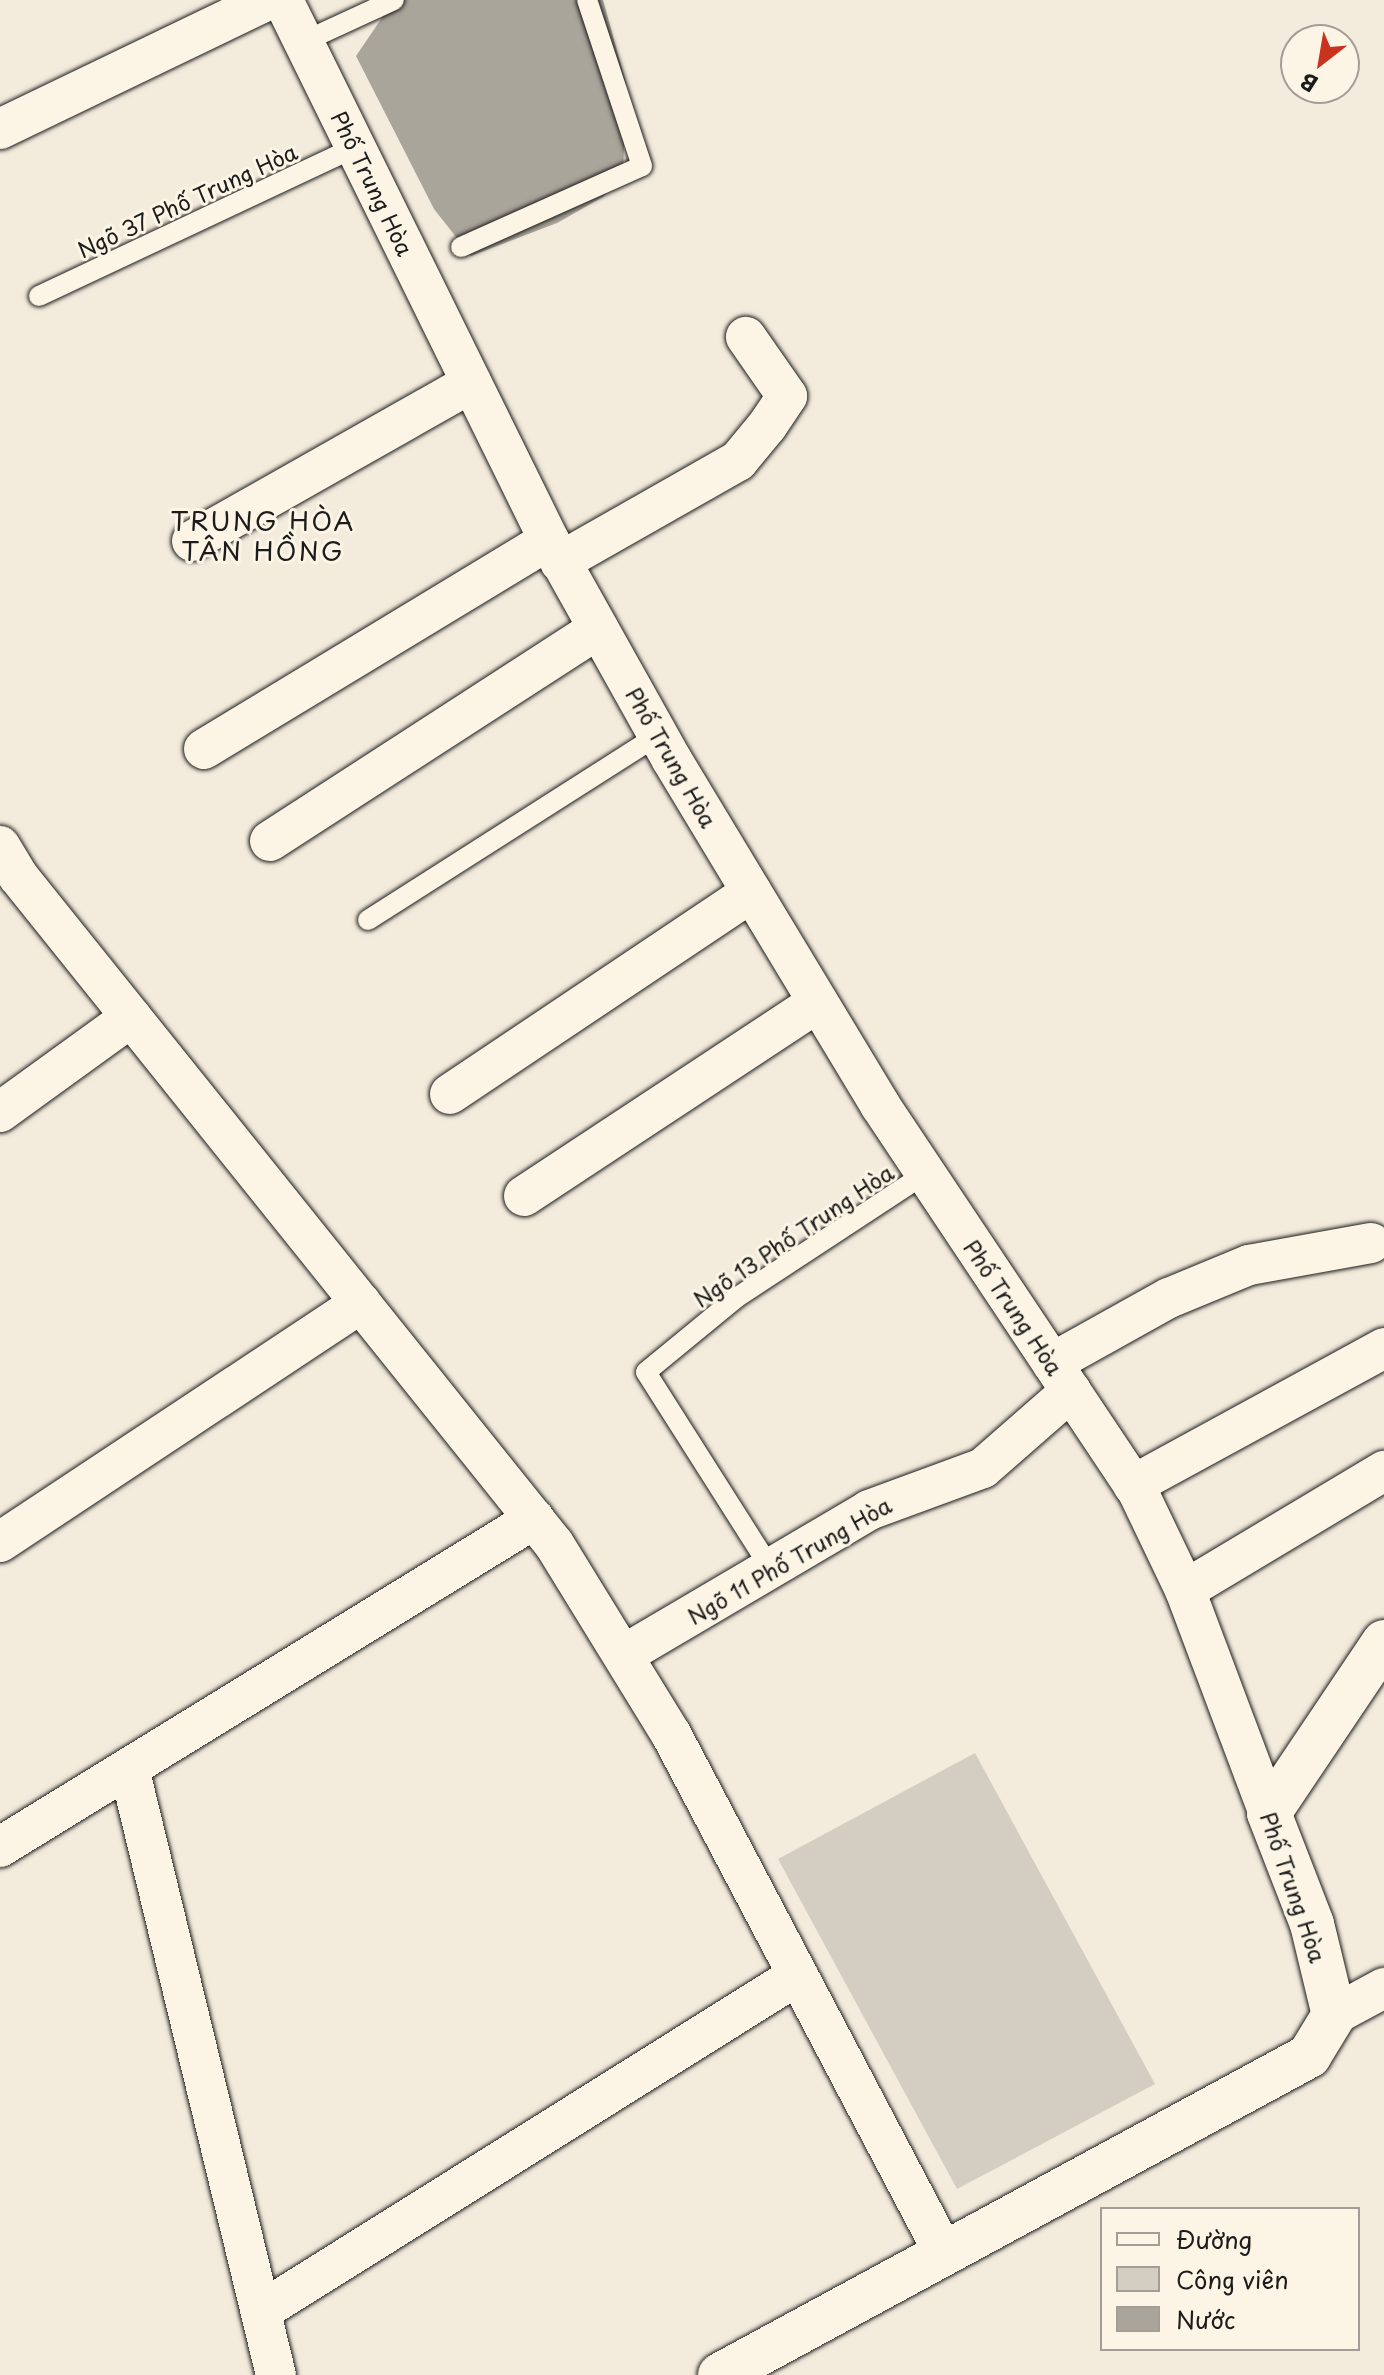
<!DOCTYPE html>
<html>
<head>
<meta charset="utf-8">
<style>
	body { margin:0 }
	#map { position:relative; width:1384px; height:2375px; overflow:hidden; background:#f3ecdd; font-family:"Playpen Sans",sans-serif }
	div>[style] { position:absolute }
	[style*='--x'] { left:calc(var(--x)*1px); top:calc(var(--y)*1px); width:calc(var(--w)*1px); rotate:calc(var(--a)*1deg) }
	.green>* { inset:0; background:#d3cec1 }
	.water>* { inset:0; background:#aaa59b }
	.roads { filter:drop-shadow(0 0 2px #1c1c1c) drop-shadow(0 0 2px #1c1c1c) }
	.lane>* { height:20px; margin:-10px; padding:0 10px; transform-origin:10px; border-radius:10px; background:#fcf5e5 }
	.street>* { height:40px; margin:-20px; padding:0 20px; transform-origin:20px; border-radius:20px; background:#fcf5e5 }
	.secondary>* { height:44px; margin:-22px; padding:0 22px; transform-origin:22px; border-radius:22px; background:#fcf5e5 }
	span { translate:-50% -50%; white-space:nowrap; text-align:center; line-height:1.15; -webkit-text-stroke:6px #fcf5e5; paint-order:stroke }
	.street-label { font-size:22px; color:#1c1c1c }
	.quarter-label { font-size:26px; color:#1c1c1c; letter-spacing:2px }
	.legend { position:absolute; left:1100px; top:2207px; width:260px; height:144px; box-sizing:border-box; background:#fcf5e5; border:2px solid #a29e95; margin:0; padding:10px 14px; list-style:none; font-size:24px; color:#1c1c1c }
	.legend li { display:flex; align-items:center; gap:16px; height:40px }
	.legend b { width:40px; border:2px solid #a29e95 }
	.north { position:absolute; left:1280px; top:24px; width:80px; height:80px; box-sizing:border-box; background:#fcf5e5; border:2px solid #a29e95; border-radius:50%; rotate:211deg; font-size:22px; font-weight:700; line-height:32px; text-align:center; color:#1c1c1c }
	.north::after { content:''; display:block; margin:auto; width:28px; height:36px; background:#c8321e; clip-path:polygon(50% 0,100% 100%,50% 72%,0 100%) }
</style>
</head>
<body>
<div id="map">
	<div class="green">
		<div style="clip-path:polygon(975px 1753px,1155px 2084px,957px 2189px,778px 1859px)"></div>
	</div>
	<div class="water">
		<div style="clip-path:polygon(394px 0,603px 0,626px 83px,623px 175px,603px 197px,557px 223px,471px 256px,434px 209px,356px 56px)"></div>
	</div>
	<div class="roads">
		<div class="lane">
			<div style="--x:303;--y:42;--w:100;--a:-24.8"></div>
			<div style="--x:461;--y:247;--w:198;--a:-24.1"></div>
			<div style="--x:642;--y:166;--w:175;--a:-108.3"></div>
			<div style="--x:39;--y:296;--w:349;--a:-25.2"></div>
			<div style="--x:368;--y:920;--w:344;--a:-32.5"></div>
			<div style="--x:771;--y:1569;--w:233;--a:-122.4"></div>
			<div style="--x:646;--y:1372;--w:117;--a:-39.4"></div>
			<div style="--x:736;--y:1298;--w:226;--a:-33.3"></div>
		</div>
		<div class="street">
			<div style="--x:283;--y:0;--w:602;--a:63.78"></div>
			<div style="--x:549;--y:540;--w:252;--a:60.8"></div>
			<div style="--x:672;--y:760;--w:403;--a:58.9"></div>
			<div style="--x:880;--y:1105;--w:467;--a:56.3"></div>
			<div style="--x:1139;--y:1494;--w:106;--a:64.4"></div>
			<div style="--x:1185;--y:1590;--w:238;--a:69.4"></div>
			<div style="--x:0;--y:129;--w:297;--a:-25.7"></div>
			<div style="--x:192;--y:541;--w:321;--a:-29.5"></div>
			<div style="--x:560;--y:562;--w:205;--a:-29.6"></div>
			<div style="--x:738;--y:461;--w:45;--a:-50.4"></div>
			<div style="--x:767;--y:426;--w:36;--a:-56"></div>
			<div style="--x:787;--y:396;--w:72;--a:-124.8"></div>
			<div style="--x:204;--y:749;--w:403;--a:-31.2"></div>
			<div style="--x:270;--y:841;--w:391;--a:-32.9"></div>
			<div style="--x:0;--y:846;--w:35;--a:59"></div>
			<div style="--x:18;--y:876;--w:856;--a:51.26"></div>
			<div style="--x:554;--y:1544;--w:223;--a:58.4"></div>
			<div style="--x:671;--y:1734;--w:586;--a:62.26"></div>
			<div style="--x:450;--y:1094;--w:363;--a:-33.8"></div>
			<div style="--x:0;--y:1112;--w:162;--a:-35.9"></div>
			<div style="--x:524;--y:1196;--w:352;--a:-33.4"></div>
			<div style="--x:1052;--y:1363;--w:134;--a:-29.1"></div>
			<div style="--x:1169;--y:1298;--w:87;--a:-22.4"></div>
			<div style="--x:1249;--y:1265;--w:124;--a:-10.2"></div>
			<div style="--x:1133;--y:1485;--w:286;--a:-28.6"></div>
			<div style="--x:0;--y:1542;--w:433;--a:-33.5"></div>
			<div style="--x:1185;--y:1590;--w:232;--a:-30.9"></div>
			<div style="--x:625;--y:1654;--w:283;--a:-30.5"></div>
			<div style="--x:869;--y:1510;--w:121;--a:-20.2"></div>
			<div style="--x:983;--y:1468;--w:117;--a:-41.2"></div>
			<div style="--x:129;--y:1768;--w:625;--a:76.39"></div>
			<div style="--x:0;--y:1847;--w:627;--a:-31.56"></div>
			<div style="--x:1334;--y:2015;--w:57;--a:-28.4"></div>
			<div style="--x:263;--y:2310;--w:631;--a:-32.05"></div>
		</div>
		<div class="secondary">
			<div style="--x:720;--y:2375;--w:670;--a:-28.44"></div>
			<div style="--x:1309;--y:2056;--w:48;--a:-58.6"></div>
			<div style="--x:1334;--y:2015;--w:94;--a:-103.6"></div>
			<div style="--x:1312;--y:1924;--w:119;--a:-111.2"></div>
			<div style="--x:1269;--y:1813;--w:206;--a:-56.1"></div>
		</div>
	</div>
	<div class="street-label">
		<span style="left:373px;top:183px;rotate:64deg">Phố Trung Hòa</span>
		<span style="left:187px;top:200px;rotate:-25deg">Ngõ 37 Phố Trung Hòa</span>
		<span style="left:672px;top:757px;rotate:60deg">Phố Trung Hòa</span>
		<span style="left:793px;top:1235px;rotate:-34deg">Ngõ 13 Phố Trung Hòa</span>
		<span style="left:1014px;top:1307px;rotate:56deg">Phố Trung Hòa</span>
		<span style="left:789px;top:1560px;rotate:-30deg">Ngõ 11 Phố Trung Hòa</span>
		<span style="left:1294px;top:1887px;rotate:71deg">Phố Trung Hòa</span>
	</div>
	<div class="quarter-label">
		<span style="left:263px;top:536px">TRUNG HÒA<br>TÂN HỒNG</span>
	</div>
	<ul class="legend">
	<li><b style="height:10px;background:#fcf5e5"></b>Đường</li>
	<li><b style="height:22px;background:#d3cec1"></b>Công viên</li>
	<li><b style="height:22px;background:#aaa59b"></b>Nước</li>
	</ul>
	<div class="north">B</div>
</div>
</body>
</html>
